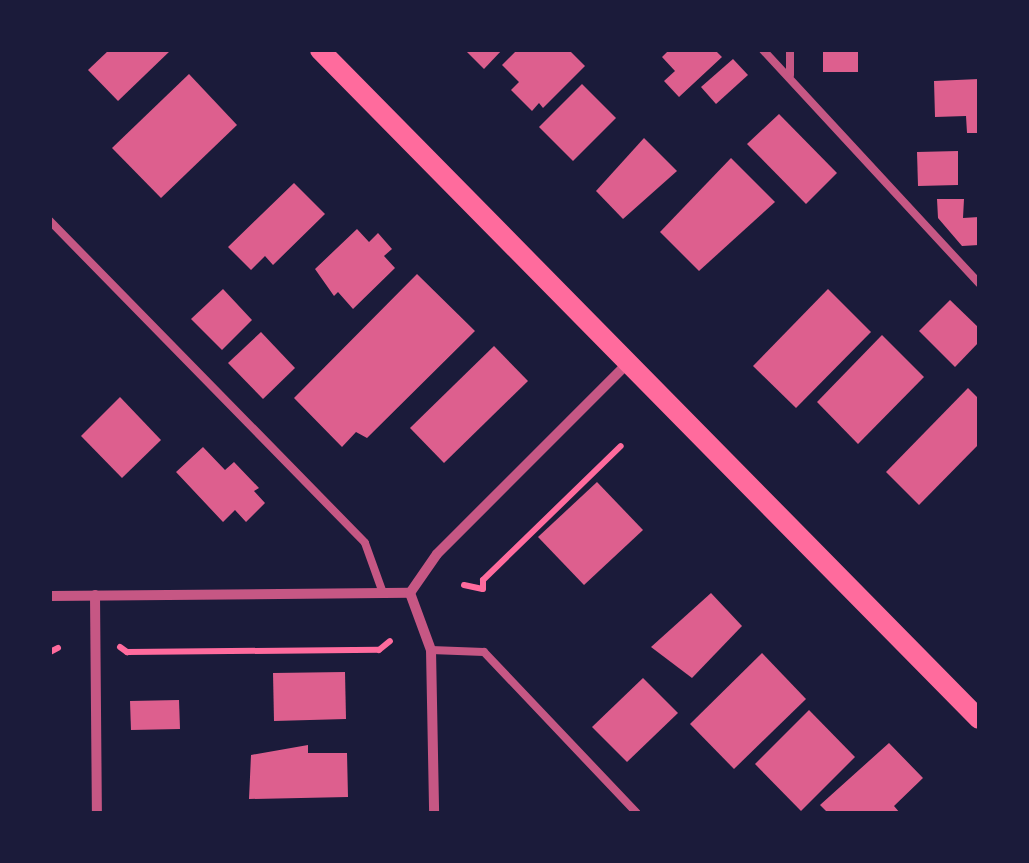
<!DOCTYPE html>
<html>
<head>
<meta charset="utf-8">
<style>
	body { margin:0 }
	#map { position:relative; width:1029px; height:863px; overflow:hidden; background:#1b1b3a; font-family:Barlow,sans-serif }
	div>[style] { position:absolute }
	[style*='--x'] { left:calc(var(--x)*1px); top:calc(var(--y)*1px); width:calc(var(--w)*1px); rotate:calc(var(--a)*1deg) }
	.building>* { inset:0; background:#dd5f8e }
	.path>* { height:6px; margin:-3px; padding:0 3px; transform-origin:3px; border-radius:3px; background:#ff6b9d }
	.service>* { height:8px; margin:-4px; padding:0 4px; transform-origin:4px; border-radius:4px; background:#c65784 }
	.minor>* { height:10px; margin:-5px; padding:0 5px; transform-origin:5px; border-radius:5px; background:#c65784 }
	.secondary>* { height:20px; margin:-10px; padding:0 10px; transform-origin:10px; border-radius:10px; background:#ff6b9d }
	span { translate:-50% -50%; white-space:nowrap; text-align:center; line-height:1.15; -webkit-text-stroke:8px #1b1b3a; paint-order:stroke }
	.frame { position:absolute; inset:0; border:52px solid #1b1b3a; pointer-events:none }
</style>
</head>
<body>
<div id="map">
	<div class="building">
		<div style="clip-path:polygon(109px 50px,171px 50px,118px 101px,88px 70px)"></div>
		<div style="clip-path:polygon(465px 50px,502px 50px,484px 69px)"></div>
		<div style="clip-path:polygon(517px 50px,569px 50px,585px 66px,543px 108px,539px 103px,532px 111px,511px 90px,519px 82px,502px 65px)"></div>
		<div style="clip-path:polygon(669px 50px,715px 50px,722px 57px,679px 97px,664px 81px,675px 71px,662px 57px)"></div>
		<div style="clip-path:polygon(823px 50px,858px 50px,858px 72px,823px 72px)"></div>
		<div style="clip-path:polygon(733px 59px,748px 75px,716px 104px,701px 87px)"></div>
		<div style="clip-path:polygon(189px 74px,237px 125px,161px 198px,112px 148px)"></div>
		<div style="clip-path:polygon(979px 79px,979px 133px,967px 133px,966px 116px,935px 117px,934px 81px)"></div>
		<div style="clip-path:polygon(582px 84px,616px 118px,573px 161px,539px 127px)"></div>
		<div style="clip-path:polygon(779px 114px,837px 173px,806px 204px,747px 144px)"></div>
		<div style="clip-path:polygon(644px 138px,677px 171px,623px 219px,596px 191px)"></div>
		<div style="clip-path:polygon(958px 151px,958px 185px,918px 186px,917px 152px)"></div>
		<div style="clip-path:polygon(731px 158px,775px 202px,699px 271px,660px 232px)"></div>
		<div style="clip-path:polygon(294px 183px,325px 214px,273px 265px,265px 256px,251px 270px,228px 247px)"></div>
		<div style="clip-path:polygon(937px 199px,964px 199px,963px 218px,979px 217px,979px 245px,962px 246px,938px 218px)"></div>
		<div style="clip-path:polygon(357px 229px,369px 242px,378px 233px,392px 249px,384px 256px,395px 268px,353px 309px,338px 292px,334px 296px,315px 269px)"></div>
		<div style="clip-path:polygon(417px 274px,475px 331px,367px 438px,356px 432px,342px 447px,294px 398px)"></div>
		<div style="clip-path:polygon(223px 289px,252px 320px,222px 350px,191px 319px)"></div>
		<div style="clip-path:polygon(828px 289px,871px 332px,796px 408px,753px 366px)"></div>
		<div style="clip-path:polygon(950px 300px,979px 328px,979px 342px,955px 367px,919px 331px)"></div>
		<div style="clip-path:polygon(261px 332px,295px 368px,263px 399px,228px 363px)"></div>
		<div style="clip-path:polygon(882px 335px,924px 377px,858px 444px,817px 402px)"></div>
		<div style="clip-path:polygon(494px 346px,528px 381px,444px 463px,410px 428px)"></div>
		<div style="clip-path:polygon(968px 388px,979px 399px,979px 444px,919px 505px,886px 472px)"></div>
		<div style="clip-path:polygon(120px 397px,161px 440px,122px 478px,81px 436px)"></div>
		<div style="clip-path:polygon(203px 447px,225px 470px,234px 462px,259px 488px,254px 491px,265px 503px,246px 522px,235px 510px,223px 522px,176px 472px)"></div>
		<div style="clip-path:polygon(597px 482px,643px 530px,584px 585px,538px 537px)"></div>
		<div style="clip-path:polygon(711px 593px,742px 626px,692px 678px,651px 647px)"></div>
		<div style="clip-path:polygon(762px 653px,806px 699px,734px 769px,690px 724px)"></div>
		<div style="clip-path:polygon(345px 672px,346px 719px,274px 721px,273px 673px)"></div>
		<div style="clip-path:polygon(643px 678px,678px 713px,627px 762px,592px 727px)"></div>
		<div style="clip-path:polygon(179px 700px,180px 729px,131px 730px,130px 701px)"></div>
		<div style="clip-path:polygon(809px 710px,855px 757px,801px 811px,755px 764px)"></div>
		<div style="clip-path:polygon(889px 743px,923px 778px,894px 806px,900px 813px,828px 813px,820px 805px)"></div>
		<div style="clip-path:polygon(308px 745px,308px 753px,347px 753px,348px 797px,249px 799px,251px 755px)"></div>
	</div>
	<div class="path">
		<div style="--x:464;--y:585;--w:19;--a:12"></div>
		<div style="--x:483;--y:589;--w:9;--a:-90"></div>
		<div style="--x:483;--y:580;--w:192;--a:-44.2"></div>
		<div style="--x:120;--y:647;--w:9;--a:36"></div>
		<div style="--x:127;--y:652;--w:252;--a:-0.5"></div>
		<div style="--x:379;--y:650;--w:14;--a:-39"></div>
		<div style="--x:50;--y:652;--w:9;--a:-27"></div>
	</div>
	<div class="service">
		<div style="--x:763;--y:50;--w:318;--a:47.2"></div>
		<div style="--x:790;--y:50;--w:25;--a:90"></div>
		<div style="--x:50;--y:221;--w:450;--a:45.6"></div>
		<div style="--x:365;--y:543;--w:53;--a:70.2"></div>
		<div style="--x:431;--y:650;--w:53;--a:2.2"></div>
		<div style="--x:484;--y:652;--w:222;--a:46.5"></div>
	</div>
	<div class="minor">
		<div style="--x:410;--y:593;--w:61;--a:69.8"></div>
		<div style="--x:431;--y:650;--w:163;--a:88.9"></div>
		<div style="--x:95;--y:595;--w:218;--a:89.5"></div>
		<div style="--x:50;--y:596;--w:360;--a:-0.5"></div>
		<div style="--x:410;--y:593;--w:47;--a:-55.3"></div>
		<div style="--x:437;--y:554;--w:270;--a:-45"></div>
	</div>
	<div class="secondary">
		<div style="--x:320;--y:50;--w:939;--a:45.43"></div>
	</div>
	<div class="frame"></div>
</div>
</body>
</html>
